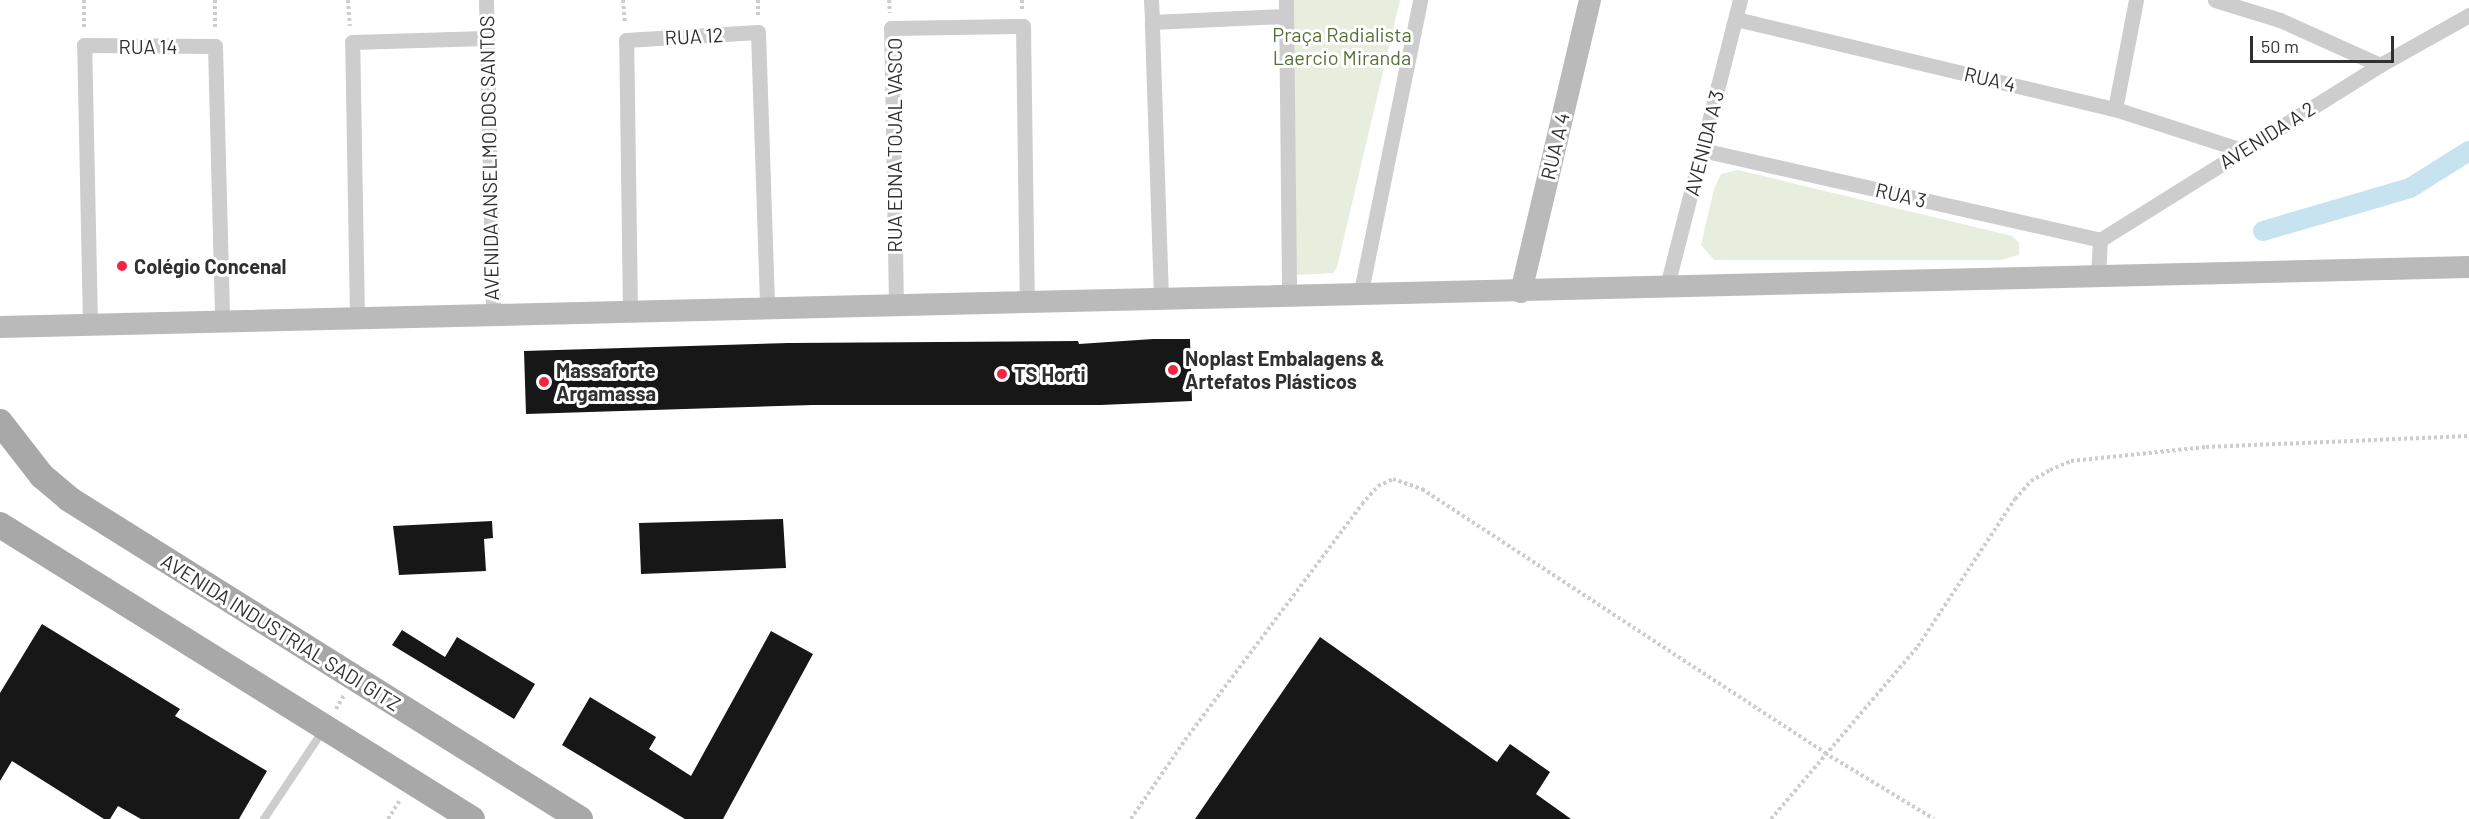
<!DOCTYPE html>
<html>
<head>
<meta charset="utf-8">
<style>
	body { margin:0 }
	#map { position:relative; width:2469px; height:819px; overflow:hidden; background:#fff; font-family:Barlow,sans-serif }
	div>[style] { position:absolute }
	[style*='--x'] { left:calc(var(--x)*1px); top:calc(var(--y)*1px); width:calc(var(--w)*1px); rotate:calc(var(--a)*1deg) }
	.green>* { inset:0; background:#e7eedd }
	.canal>* { height:20px; margin:-10px; padding:0 10px; transform-origin:10px; border-radius:10px; background:#c7e3ef }
	.building>* { inset:0; background:#171717 }
	.path>* { height:4px; margin-top:-2px; transform-origin:0; background:repeating-linear-gradient(90deg,#cdcdcd 0 3px,transparent 0 6px) }
	.lane>* { height:8px; margin:-4px; padding:0 4px; transform-origin:4px; border-radius:4px; background:#cdcdcd }
	.street>* { height:15px; margin:-7.5px; padding:0 7.5px; transform-origin:7.5px; border-radius:7.5px; background:#cdcdcd }
	.secondary>* { height:22px; margin:-11px; padding:0 11px; transform-origin:11px; border-radius:11px; background:#bababa }
	.primary>* { height:26px; margin:-13px; padding:0 13px; transform-origin:13px; border-radius:13px; background:#a8a8a8 }
	.dots>* { width:16px; height:16px; translate:-50% -50%; box-sizing:border-box; border:3px solid #fff; border-radius:50% }
	span { translate:-50% -50%; white-space:nowrap; text-align:center; line-height:1.15; -webkit-text-stroke:6px #fff; paint-order:stroke }
	.park-label { font-size:20px; color:#577039 }
	.street-label { font-size:20px; color:#303030 }
	.poi-label { font-size:20px; color:#303030; font-weight:700 }
	.left { translate:0 -50%; text-align:left }
	.scale { position:absolute; left:2250px; top:36px; width:144px; height:27px; box-sizing:border-box; border:3px solid #303030; border-top:0; padding-left:8px; font-size:18px; line-height:21px; white-space:nowrap; color:#303030; -webkit-text-stroke:4px #fff; paint-order:stroke }
</style>
</head>
<body>
<div id="map">
	<div class="green">
		<div style="clip-path:polygon(1294px 0,1400px 0,1337px 267px,1333px 273px,1296px 275px)"></div>
		<div style="clip-path:polygon(1738px 170px,2012px 236px,2019px 243px,2019px 255px,2001px 260px,1714px 260px,1701px 245px,1714px 189px,1721px 174px)"></div>
	</div>
	<div class="canal">
		<div style="--x:2263;--y:231;--w:153;--a:-16.3"></div>
		<div style="--x:2410;--y:188;--w:70;--a:-32.1"></div>
	</div>
	<div class="building">
		<div style="clip-path:polygon(1153px 339px,1190px 339px,1192px 401px,1101px 405px,813px 405px,526px 414px,524px 351px,789px 343px,1078px 341px,1079px 344px)"></div>
		<div style="clip-path:polygon(783px 519px,786px 568px,641px 574px,639px 523px)"></div>
		<div style="clip-path:polygon(492px 521px,493px 538px,484px 539px,486px 571px,399px 575px,393px 526px)"></div>
		<div style="clip-path:polygon(42px 624px,180px 709px,175px 716px,267px 771px,239px 819px,141px 819px,118px 806px,110px 819px,104px 819px,12px 761px,0 781px,0 693px)"></div>
		<div style="clip-path:polygon(402px 630px,445px 657px,457px 637px,535px 684px,514px 719px,392px 645px)"></div>
		<div style="clip-path:polygon(771px 631px,813px 654px,723px 819px,685px 819px,562px 745px,590px 697px,656px 737px,649px 749px,691px 776px)"></div>
		<div style="clip-path:polygon(1320px 637px,1497px 762px,1510px 744px,1550px 772px,1536px 794px,1571px 819px,1195px 819px)"></div>
	</div>
	<div class="path">
		<div style="--x:84;--y:0;--w:30;--a:90"></div>
		<div style="--x:215;--y:0;--w:30;--a:90"></div>
		<div style="--x:348;--y:0;--w:26;--a:86"></div>
		<div style="--x:623;--y:0;--w:24;--a:85"></div>
		<div style="--x:758;--y:0;--w:16;--a:90"></div>
		<div style="--x:889;--y:0;--w:13;--a:86"></div>
		<div style="--x:1022;--y:0;--w:10;--a:90"></div>
		<div style="--x:336;--y:709;--w:16;--a:-60"></div>
		<div style="--x:388;--y:819;--w:22;--a:-58"></div>
		<div style="--x:1131;--y:819;--w:96;--a:-55.6"></div>
		<div style="--x:1185;--y:740;--w:295;--a:-53.1"></div>
		<div style="--x:1362;--y:504;--w:24;--a:-48"></div>
		<div style="--x:1378;--y:486;--w:17;--a:-25"></div>
		<div style="--x:1393;--y:479;--w:31;--a:19"></div>
		<div style="--x:1422;--y:489;--w:482;--a:33.2"></div>
		<div style="--x:1825;--y:753;--w:127;--a:31.2"></div>
		<div style="--x:1771;--y:819;--w:227;--a:-49.6"></div>
		<div style="--x:1918;--y:646;--w:176;--a:-56.6"></div>
		<div style="--x:2015;--y:499;--w:24;--a:-48"></div>
		<div style="--x:2031;--y:481;--w:22;--a:-30"></div>
		<div style="--x:2050;--y:470;--w:23;--a:-23"></div>
		<div style="--x:2071;--y:461;--w:136;--a:-5.9"></div>
		<div style="--x:2206;--y:447;--w:263;--a:-2.4"></div>
	</div>
	<div class="lane">
		<div style="--x:264;--y:819;--w:105;--a:-56.3"></div>
	</div>
	<div class="street">
		<div style="--x:486;--y:0;--w:315;--a:88.7"></div>
		<div style="--x:1151;--y:0;--w:22;--a:87"></div>
		<div style="--x:1286;--y:0;--w:294;--a:89.4"></div>
		<div style="--x:2215;--y:0;--w:68;--a:17.1"></div>
		<div style="--x:2280;--y:20;--w:110;--a:24.2"></div>
		<div style="--x:1736;--y:19;--w:390;--a:13.4"></div>
		<div style="--x:2115;--y:109;--w:133;--a:17.9"></div>
		<div style="--x:2115;--y:109;--w:111;--a:-79.1"></div>
		<div style="--x:1702;--y:150;--w:408;--a:12.7"></div>
		<div style="--x:2098;--y:277;--w:37;--a:-87"></div>
		<div style="--x:2100;--y:240;--w:330;--a:-32"></div>
		<div style="--x:2380;--y:65;--w:102;--a:-29.3"></div>
		<div style="--x:1667;--y:286;--w:295;--a:-75.7"></div>
		<div style="--x:1360;--y:296;--w:302;--a:-78.5"></div>
		<div style="--x:1161;--y:298;--w:276;--a:-91.9"></div>
		<div style="--x:1152;--y:22;--w:134;--a:-2.6"></div>
		<div style="--x:896;--y:305;--w:277;--a:-91"></div>
		<div style="--x:891;--y:28;--w:132;--a:-0.9"></div>
		<div style="--x:1023;--y:26;--w:275;--a:89.2"></div>
		<div style="--x:630;--y:312;--w:272;--a:-90.8"></div>
		<div style="--x:626;--y:40;--w:132;--a:-3.5"></div>
		<div style="--x:758;--y:32;--w:277;--a:88.1"></div>
		<div style="--x:357;--y:318;--w:276;--a:-91"></div>
		<div style="--x:352;--y:42;--w:134;--a:-1.7"></div>
		<div style="--x:90;--y:324;--w:279;--a:-91.2"></div>
		<div style="--x:84;--y:45;--w:131;--a:0.4"></div>
		<div style="--x:215;--y:46;--w:275;--a:88.5"></div>
	</div>
	<div class="secondary">
		<div style="--x:1521;--y:292;--w:300;--a:-76.7"></div>
		<div style="--x:0;--y:327;--w:2470;--a:-1.39"></div>
	</div>
	<div class="primary">
		<div style="--x:0;--y:422;--w:68;--a:52.1"></div>
		<div style="--x:42;--y:476;--w:35;--a:40"></div>
		<div style="--x:69;--y:499;--w:603;--a:32.06"></div>
		<div style="--x:0;--y:525;--w:556;--a:31.92"></div>
	</div>
	<div class="dots">
		<div style="left:122px;top:266px;background:#f42443"></div>
		<div style="left:1173px;top:370px;background:#f42443"></div>
		<div style="left:1002px;top:374px;background:#f42443"></div>
		<div style="left:544px;top:382px;background:#f42443"></div>
	</div>
	<div class="park-label">
		<span style="left:1342px;top:46px">Praça Radialista<br>Laercio Miranda</span>
	</div>
	<div class="street-label">
		<span style="left:694px;top:36px;rotate:-3deg">RUA 12</span>
		<span style="left:148px;top:46px">RUA 14</span>
		<span style="left:1990px;top:79px;rotate:13deg">RUA 4</span>
		<span style="left:2267px;top:135px;rotate:-32deg">AVENIDA A 2</span>
		<span style="left:1704px;top:143px;rotate:-76deg">AVENIDA A 3</span>
		<span style="left:894px;top:145px;rotate:-90deg">RUA EDNA TOJAL VASCO</span>
		<span style="left:1555px;top:146px;rotate:-77deg">RUA A 4</span>
		<span style="left:489px;top:158px;rotate:-91deg">AVENIDA ANSELMO DOS SANTOS</span>
		<span style="left:1901px;top:195px;rotate:13deg">RUA 3</span>
		<span style="left:281px;top:632px;rotate:32deg">AVENIDA INDUSTRIAL SADI GITZ</span>
	</div>
	<div class="poi-label">
		<span class="left" style="left:134px;top:266px">Colégio Concenal</span>
		<span class="left" style="left:1185px;top:370px">Noplast Embalagens &amp;<br>Artefatos Plásticos</span>
		<span class="left" style="left:556px;top:382px">Massaforte<br>Argamassa</span>
		<span class="left" style="left:1014px;top:374px">TS Horti</span>
	</div>
	<div class="scale">50 m</div>
</div>
</body>
</html>
